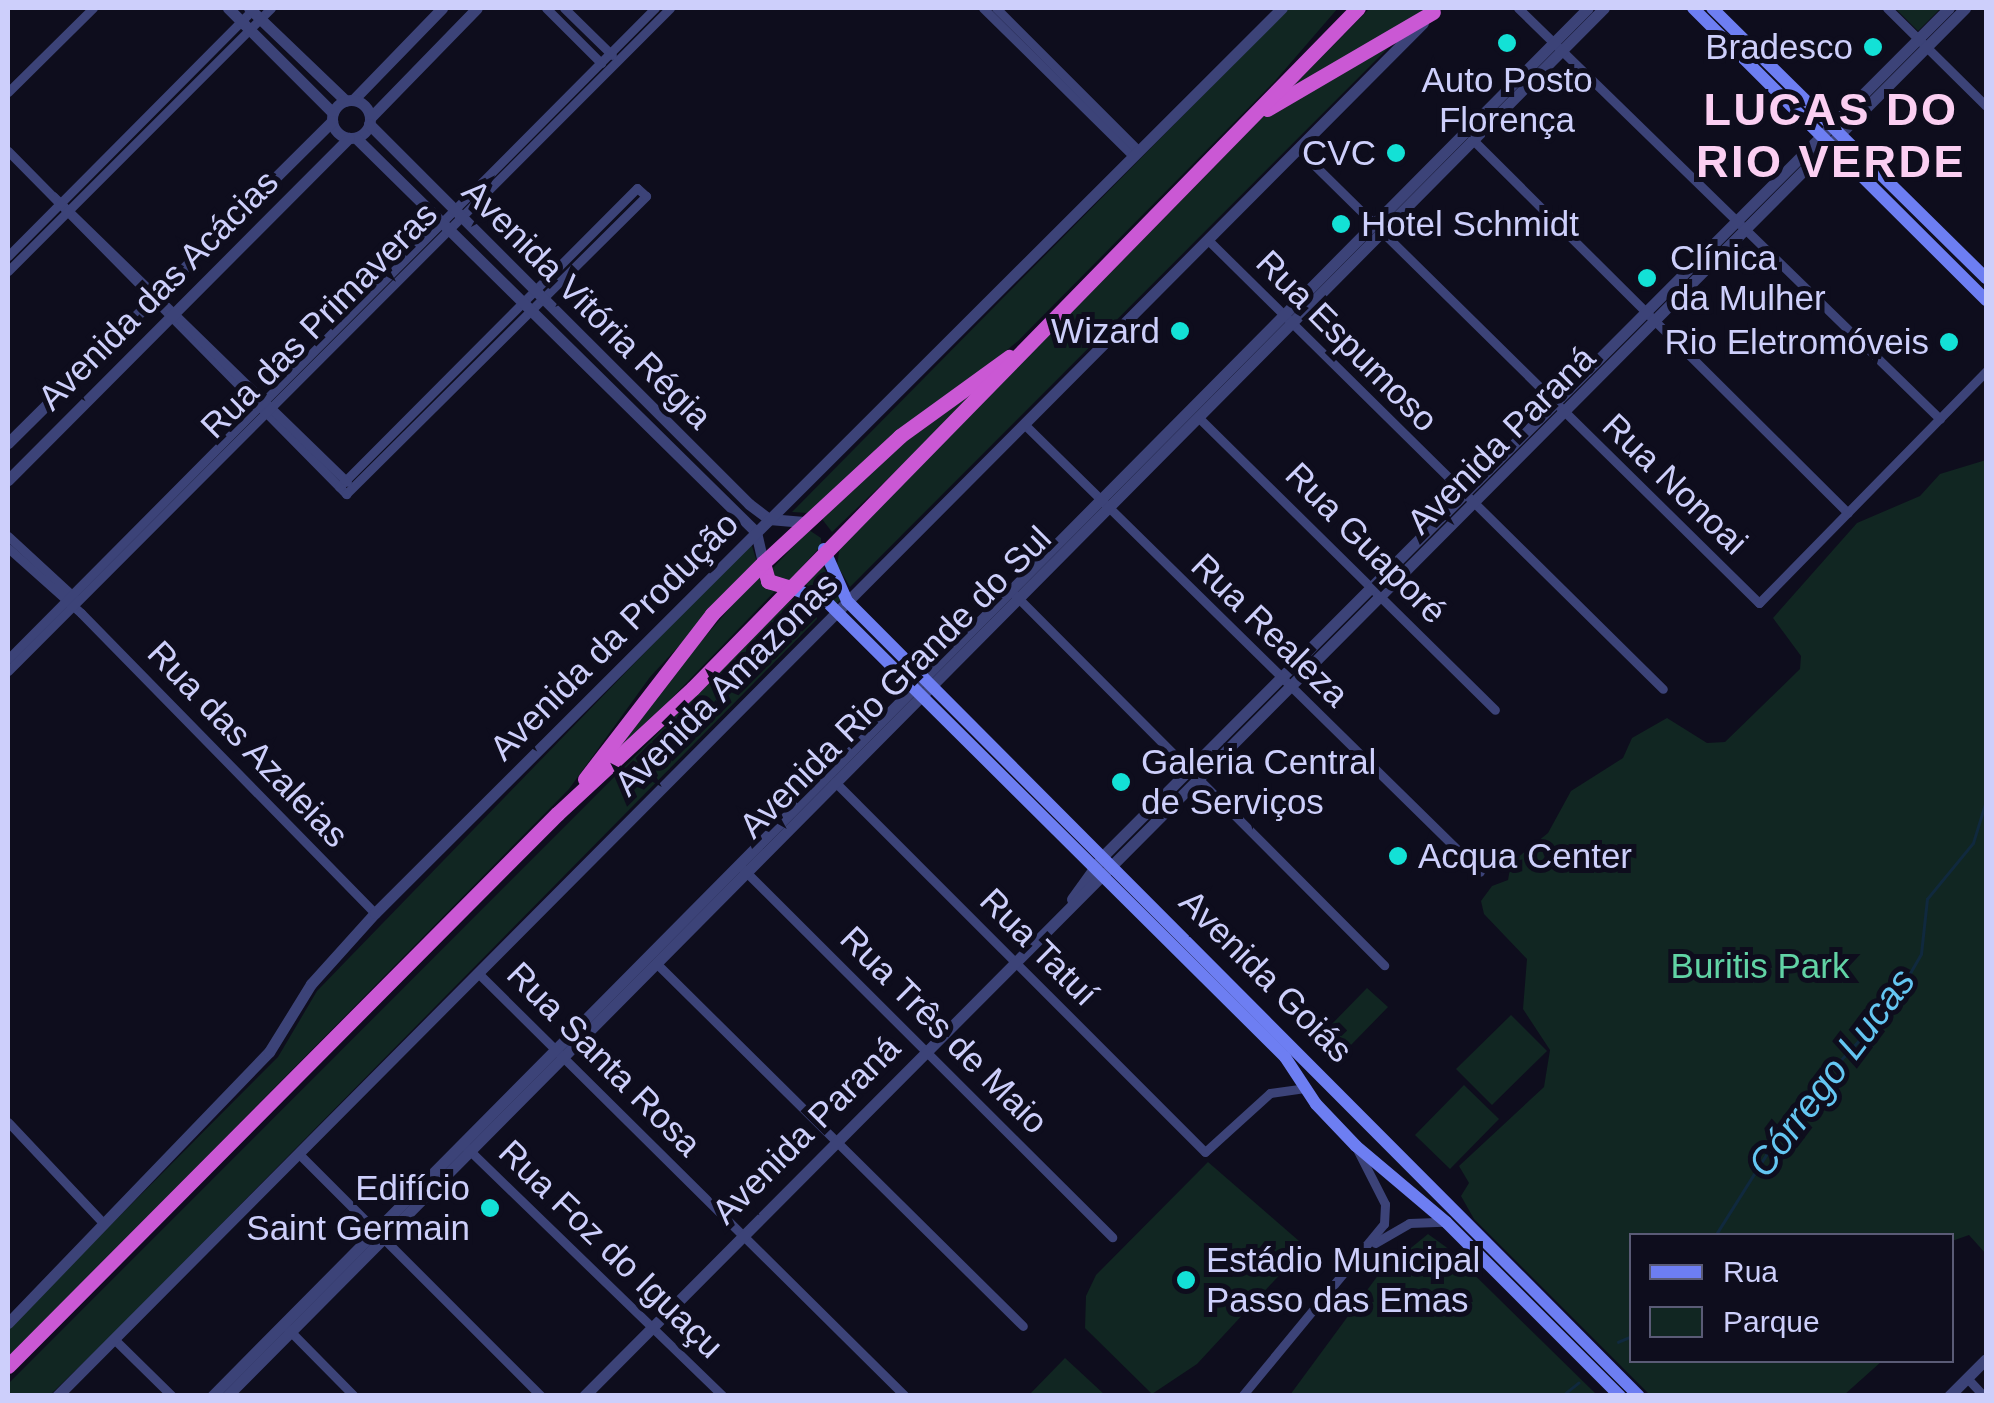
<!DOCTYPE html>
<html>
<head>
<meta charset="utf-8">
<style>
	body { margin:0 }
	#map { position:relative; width:1994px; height:1403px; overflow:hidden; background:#0e0d1d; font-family:Arial,sans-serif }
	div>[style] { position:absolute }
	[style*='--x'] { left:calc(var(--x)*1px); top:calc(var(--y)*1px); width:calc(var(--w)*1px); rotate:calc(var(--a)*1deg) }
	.green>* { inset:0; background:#112622 }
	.stream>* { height:2.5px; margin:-1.25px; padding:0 1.25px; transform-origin:1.25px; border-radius:1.25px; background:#10293e }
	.minor>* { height:9px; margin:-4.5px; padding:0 4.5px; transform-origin:4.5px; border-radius:4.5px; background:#3c4378 }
	.tertiary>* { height:11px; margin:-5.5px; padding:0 5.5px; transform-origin:5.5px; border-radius:5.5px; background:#3c4378 }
	.tertiary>.ring { margin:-5.5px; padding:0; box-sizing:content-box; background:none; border:11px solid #3c4378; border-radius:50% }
	.secondary>* { height:12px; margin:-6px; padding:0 6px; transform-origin:6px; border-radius:6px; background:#6d7ef2 }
	.trunk>* { height:15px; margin:-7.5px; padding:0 7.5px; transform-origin:7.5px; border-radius:7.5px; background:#ca58d4 }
	.dots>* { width:28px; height:28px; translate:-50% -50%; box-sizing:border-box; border:5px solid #0e0d1d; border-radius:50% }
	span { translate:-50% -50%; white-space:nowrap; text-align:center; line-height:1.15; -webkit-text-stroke:10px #0e0d1d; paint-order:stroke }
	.poi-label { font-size:35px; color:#cdcffb }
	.right { translate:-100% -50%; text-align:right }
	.left { translate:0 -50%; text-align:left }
	.street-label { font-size:35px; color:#cdcffb }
	.park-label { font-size:35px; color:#61d3a5 }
	.water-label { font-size:38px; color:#64c6f2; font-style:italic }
	.district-label { font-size:45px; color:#fbcff2; font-weight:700; letter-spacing:2.5px }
	.frame { position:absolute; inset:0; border:10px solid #cdcffb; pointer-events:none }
	.legend { position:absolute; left:1629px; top:1233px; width:325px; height:130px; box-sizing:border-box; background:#0e0d1d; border:2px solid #5a5b76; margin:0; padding:12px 18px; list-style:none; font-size:30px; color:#cdcffb }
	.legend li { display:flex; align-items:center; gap:20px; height:50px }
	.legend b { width:50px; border:2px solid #5a5b76 }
</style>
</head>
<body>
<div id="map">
	<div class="green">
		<div style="clip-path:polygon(1289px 8px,1338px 8px,1275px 81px,1018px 341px,808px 513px,792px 512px)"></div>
		<div style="clip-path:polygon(1370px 8px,1428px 8px,850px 587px,837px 565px,840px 546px)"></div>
		<div style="clip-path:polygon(1895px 8px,1941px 8px,1918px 31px)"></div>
		<div style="clip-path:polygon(997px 370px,987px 384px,832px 532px,822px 519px,862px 475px)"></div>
		<div style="clip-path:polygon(1986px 460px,1986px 1254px,1969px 1235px,1952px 1241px,1952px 1236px,1632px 1236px,1632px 1360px,1882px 1361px,1844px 1395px,1650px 1395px,1474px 1219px,1461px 1196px,1469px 1183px,1459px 1166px,1544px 1087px,1550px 1050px,1523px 1009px,1527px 959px,1484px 914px,1481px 901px,1492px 886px,1508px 880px,1511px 863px,1548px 833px,1571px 791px,1623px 758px,1632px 738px,1667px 718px,1707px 743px,1725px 742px,1800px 669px,1801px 656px,1773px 618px,1857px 523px,1920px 496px,1940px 474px)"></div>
		<div style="clip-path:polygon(809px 530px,821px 538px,821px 546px,787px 583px,777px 582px,769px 572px)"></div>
		<div style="clip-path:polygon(751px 543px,757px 562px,650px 677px,569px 789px,8px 1358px,8px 1328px,278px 1057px,317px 991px)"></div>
		<div style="clip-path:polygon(822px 565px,842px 598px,837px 603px,803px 583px)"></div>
		<div style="clip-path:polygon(760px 573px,777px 589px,611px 761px,641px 711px)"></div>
		<div style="clip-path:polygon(804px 598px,815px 603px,817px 619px,111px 1336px,50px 1395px,8px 1396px,8px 1384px,791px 600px)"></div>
		<div style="clip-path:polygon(1367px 988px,1388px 1007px,1350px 1046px,1329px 1027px)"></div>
		<div style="clip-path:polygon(1511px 1015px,1547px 1051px,1492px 1105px,1456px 1069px)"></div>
		<div style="clip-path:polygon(1464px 1085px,1499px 1119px,1450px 1169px,1415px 1135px)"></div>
		<div style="clip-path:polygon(1208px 1162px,1299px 1241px,1299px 1254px,1197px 1364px,1152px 1394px,1085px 1328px,1086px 1296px,1096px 1275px)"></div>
		<div style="clip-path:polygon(1428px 1234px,1446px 1247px,1597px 1395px,1290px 1395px,1379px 1274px)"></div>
		<div style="clip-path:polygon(1065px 1358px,1105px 1395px,1029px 1395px)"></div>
	</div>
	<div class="stream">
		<div style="--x:1715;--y:1236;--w:150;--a:-57.8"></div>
		<div style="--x:1795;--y:1109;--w:141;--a:-47"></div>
		<div style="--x:1891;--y:1006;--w:60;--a:-60"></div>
		<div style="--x:1921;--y:954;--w:55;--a:-83.8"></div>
		<div style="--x:1927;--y:899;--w:72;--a:-50.6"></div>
		<div style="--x:1973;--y:843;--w:44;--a:-72.8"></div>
		<div style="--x:1618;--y:1342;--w:15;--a:-23"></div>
		<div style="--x:1562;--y:1396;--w:21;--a:-39"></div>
	</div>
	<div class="minor">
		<div style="--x:546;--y:8;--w:78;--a:45"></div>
		<div style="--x:564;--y:8;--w:67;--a:44.4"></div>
		<div style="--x:983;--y:8;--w:211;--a:44.6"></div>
		<div style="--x:996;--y:8;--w:202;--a:45"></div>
		<div style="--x:1518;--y:8;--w:589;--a:44.24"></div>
		<div style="--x:1887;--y:8;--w:139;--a:44.7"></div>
		<div style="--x:8;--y:92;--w:120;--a:-44.7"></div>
		<div style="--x:1472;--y:139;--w:530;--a:44.85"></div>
		<div style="--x:1298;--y:149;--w:647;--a:44.56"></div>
		<div style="--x:1759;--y:603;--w:325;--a:-45.6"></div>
		<div style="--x:8;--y:151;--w:482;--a:45.4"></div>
		<div style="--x:346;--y:494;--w:423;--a:-44.8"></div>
		<div style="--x:646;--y:196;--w:12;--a:-138"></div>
		<div style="--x:637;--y:188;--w:422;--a:134.9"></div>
		<div style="--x:53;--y:196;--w:410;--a:44.2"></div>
		<div style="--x:1208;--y:240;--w:639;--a:44.62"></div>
		<div style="--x:8;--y:256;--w:349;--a:-45.2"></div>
		<div style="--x:8;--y:271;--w:372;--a:-45"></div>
		<div style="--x:1198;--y:417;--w:417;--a:44.6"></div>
		<div style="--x:1024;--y:424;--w:639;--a:44.49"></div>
		<div style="--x:8;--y:536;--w:90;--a:42.7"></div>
		<div style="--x:8;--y:548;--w:98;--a:41.7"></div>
		<div style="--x:81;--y:613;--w:420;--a:45.6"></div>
		<div style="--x:1015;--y:595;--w:523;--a:45.08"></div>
		<div style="--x:8;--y:659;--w:918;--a:-45.18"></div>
		<div style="--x:8;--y:671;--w:937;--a:-45.04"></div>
		<div style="--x:835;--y:782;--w:523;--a:45"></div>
		<div style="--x:1205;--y:1152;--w:88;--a:-42.2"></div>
		<div style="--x:1270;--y:1093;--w:35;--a:-8"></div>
		<div style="--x:742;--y:868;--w:523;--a:44.92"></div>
		<div style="--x:656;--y:963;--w:516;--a:44.69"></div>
		<div style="--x:478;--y:973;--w:601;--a:44.73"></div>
		<div style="--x:8;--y:1122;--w:140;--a:46.7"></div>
		<div style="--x:466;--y:1147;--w:358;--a:44.1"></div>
		<div style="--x:298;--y:1153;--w:344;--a:45"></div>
		<div style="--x:1375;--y:1243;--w:39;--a:-30"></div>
		<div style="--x:1409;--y:1223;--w:34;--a:-2"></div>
		<div style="--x:288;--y:1329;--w:94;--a:45.4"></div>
		<div style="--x:114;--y:1339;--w:81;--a:44.5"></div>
		<div style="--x:1967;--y:1378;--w:25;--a:47"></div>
		<div style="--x:1242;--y:1396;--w:223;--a:-50.5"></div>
		<div style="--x:1384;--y:1224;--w:20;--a:-87"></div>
		<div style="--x:1385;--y:1204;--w:62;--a:-117"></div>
	</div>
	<div class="tertiary">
		<div style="--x:228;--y:8;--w:148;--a:45"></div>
		<div style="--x:249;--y:8;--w:134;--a:43.8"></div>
		<div style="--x:353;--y:100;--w:128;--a:-45.9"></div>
		<div class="ring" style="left:332px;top:100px;width:27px;height:27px"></div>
		<div style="--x:370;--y:118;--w:153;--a:-45.8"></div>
		<div style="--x:369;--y:124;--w:537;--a:45"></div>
		<div style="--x:749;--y:504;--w:25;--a:37"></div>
		<div style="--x:769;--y:519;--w:35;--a:5"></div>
		<div style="--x:356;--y:138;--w:561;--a:44.57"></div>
		<div style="--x:756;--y:532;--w:32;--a:77"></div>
		<div style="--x:8;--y:443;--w:457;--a:-44.8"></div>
		<div style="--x:8;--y:480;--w:483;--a:-45.1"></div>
		<div style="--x:1072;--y:899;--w:53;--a:-54.2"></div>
		<div style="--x:1103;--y:856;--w:1198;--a:-45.07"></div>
		<div style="--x:8;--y:1323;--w:376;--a:-46.1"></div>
		<div style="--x:269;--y:1052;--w:80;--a:-58.3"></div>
		<div style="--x:311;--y:984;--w:96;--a:-48"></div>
		<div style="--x:375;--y:913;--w:1281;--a:-44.94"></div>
		<div style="--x:57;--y:1396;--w:1937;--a:-45.15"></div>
		<div style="--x:212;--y:1396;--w:1954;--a:-45.25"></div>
		<div style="--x:227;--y:1396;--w:1955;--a:-45.23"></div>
		<div style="--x:584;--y:1396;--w:1958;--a:-45.14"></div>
		<div style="--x:1949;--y:1396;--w:52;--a:-45"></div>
	</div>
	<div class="secondary">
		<div style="--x:1693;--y:8;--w:414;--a:44.9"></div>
		<div style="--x:1712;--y:8;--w:385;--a:44.6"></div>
		<div style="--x:824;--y:549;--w:57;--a:66.1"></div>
		<div style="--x:847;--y:601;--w:1122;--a:45.11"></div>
		<div style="--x:788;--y:587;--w:40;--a:20.2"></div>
		<div style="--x:826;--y:601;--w:647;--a:44.81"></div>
		<div style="--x:1285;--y:1057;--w:56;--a:56.6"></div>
		<div style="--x:1316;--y:1104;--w:58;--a:46.4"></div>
		<div style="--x:1356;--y:1146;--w:118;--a:40.2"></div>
		<div style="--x:1446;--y:1222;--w:246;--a:45"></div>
	</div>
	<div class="trunk">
		<div style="--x:1267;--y:109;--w:192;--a:-30.3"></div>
		<div style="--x:763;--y:563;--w:19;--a:74"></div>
		<div style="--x:768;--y:581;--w:21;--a:17"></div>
		<div style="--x:585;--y:779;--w:208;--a:-52.4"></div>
		<div style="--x:712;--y:614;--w:72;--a:-45"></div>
		<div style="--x:763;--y:563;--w:187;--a:-42.8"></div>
		<div style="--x:900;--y:436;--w:135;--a:-35.9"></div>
		<div style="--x:8;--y:1366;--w:779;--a:-45.16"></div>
		<div style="--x:557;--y:814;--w:185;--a:-42.8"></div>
		<div style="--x:693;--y:688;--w:951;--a:-45.64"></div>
	</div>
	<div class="dots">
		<div style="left:1507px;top:43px;background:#13e1d6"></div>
		<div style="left:1873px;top:47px;background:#13e1d6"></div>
		<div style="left:1396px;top:153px;background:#13e1d6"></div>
		<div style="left:1341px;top:224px;background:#13e1d6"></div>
		<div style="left:1647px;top:278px;background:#13e1d6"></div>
		<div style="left:1180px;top:331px;background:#13e1d6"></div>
		<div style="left:1949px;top:342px;background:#13e1d6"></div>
		<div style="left:1121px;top:782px;background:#13e1d6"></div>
		<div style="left:1398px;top:856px;background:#13e1d6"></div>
		<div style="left:490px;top:1208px;background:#13e1d6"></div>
		<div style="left:1186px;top:1280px;background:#13e1d6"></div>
	</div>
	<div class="poi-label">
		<span class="right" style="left:1853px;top:47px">Bradesco</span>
		<span style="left:1507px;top:100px">Auto Posto<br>Florença</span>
		<span class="right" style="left:1376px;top:153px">CVC</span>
		<span class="left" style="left:1361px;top:224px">Hotel Schmidt</span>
		<span class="left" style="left:1670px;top:278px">Clínica<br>da Mulher</span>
		<span class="right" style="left:1160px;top:331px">Wizard</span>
		<span class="right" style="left:1929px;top:342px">Rio Eletromóveis</span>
		<span class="left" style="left:1141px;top:782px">Galeria Central<br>de Serviços</span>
		<span class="left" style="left:1418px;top:856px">Acqua Center</span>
		<span class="right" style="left:470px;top:1208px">Edifício<br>Saint Germain</span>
		<span class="left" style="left:1206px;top:1280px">Estádio Municipal<br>Passo das Emas</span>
	</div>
	<div class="street-label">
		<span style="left:158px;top:290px;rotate:-45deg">Avenida das Acácias</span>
		<span style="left:587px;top:304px;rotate:45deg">Avenida Vitória Régia</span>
		<span style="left:319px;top:320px;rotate:-45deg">Rua das Primaveras</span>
		<span style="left:1347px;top:341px;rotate:45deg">Rua Espumoso</span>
		<span style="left:1501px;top:440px;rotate:-45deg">Avenida Paraná</span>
		<span style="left:1675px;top:484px;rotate:44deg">Rua Nonoai</span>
		<span style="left:1366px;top:543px;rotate:45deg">Rua Guaporé</span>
		<span style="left:1270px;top:630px;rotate:44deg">Rua Realeza</span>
		<span style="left:614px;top:636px;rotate:-45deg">Avenida da Produção</span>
		<span style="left:895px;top:682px;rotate:-45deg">Avenida Rio Grande do Sul</span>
		<span style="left:726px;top:684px;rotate:-45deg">Avenida Amazonas</span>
		<span style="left:248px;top:744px;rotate:46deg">Rua das Azaleias</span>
		<span style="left:1039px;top:947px;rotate:45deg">Rua Tatuí</span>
		<span style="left:1266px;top:976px;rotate:45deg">Avenida Goiás</span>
		<span style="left:944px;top:1030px;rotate:45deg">Rua Três de Maio</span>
		<span style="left:604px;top:1059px;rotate:45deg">Rua Santa Rosa</span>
		<span style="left:806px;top:1130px;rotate:-45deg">Avenida Paraná</span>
		<span style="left:611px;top:1249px;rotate:44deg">Rua Foz do Iguaçu</span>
	</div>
	<div class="park-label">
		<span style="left:1760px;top:966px">Buritis Park</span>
	</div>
	<div class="water-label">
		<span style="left:1832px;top:1073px;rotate:-53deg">Córrego Lucas</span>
	</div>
	<div class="district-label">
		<span style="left:1831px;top:136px">LUCAS DO<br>RIO VERDE</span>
	</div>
	<div class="frame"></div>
	<ul class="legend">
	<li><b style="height:12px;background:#6d7ef2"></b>Rua</li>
	<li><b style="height:28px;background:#112622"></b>Parque</li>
	</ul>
</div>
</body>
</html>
